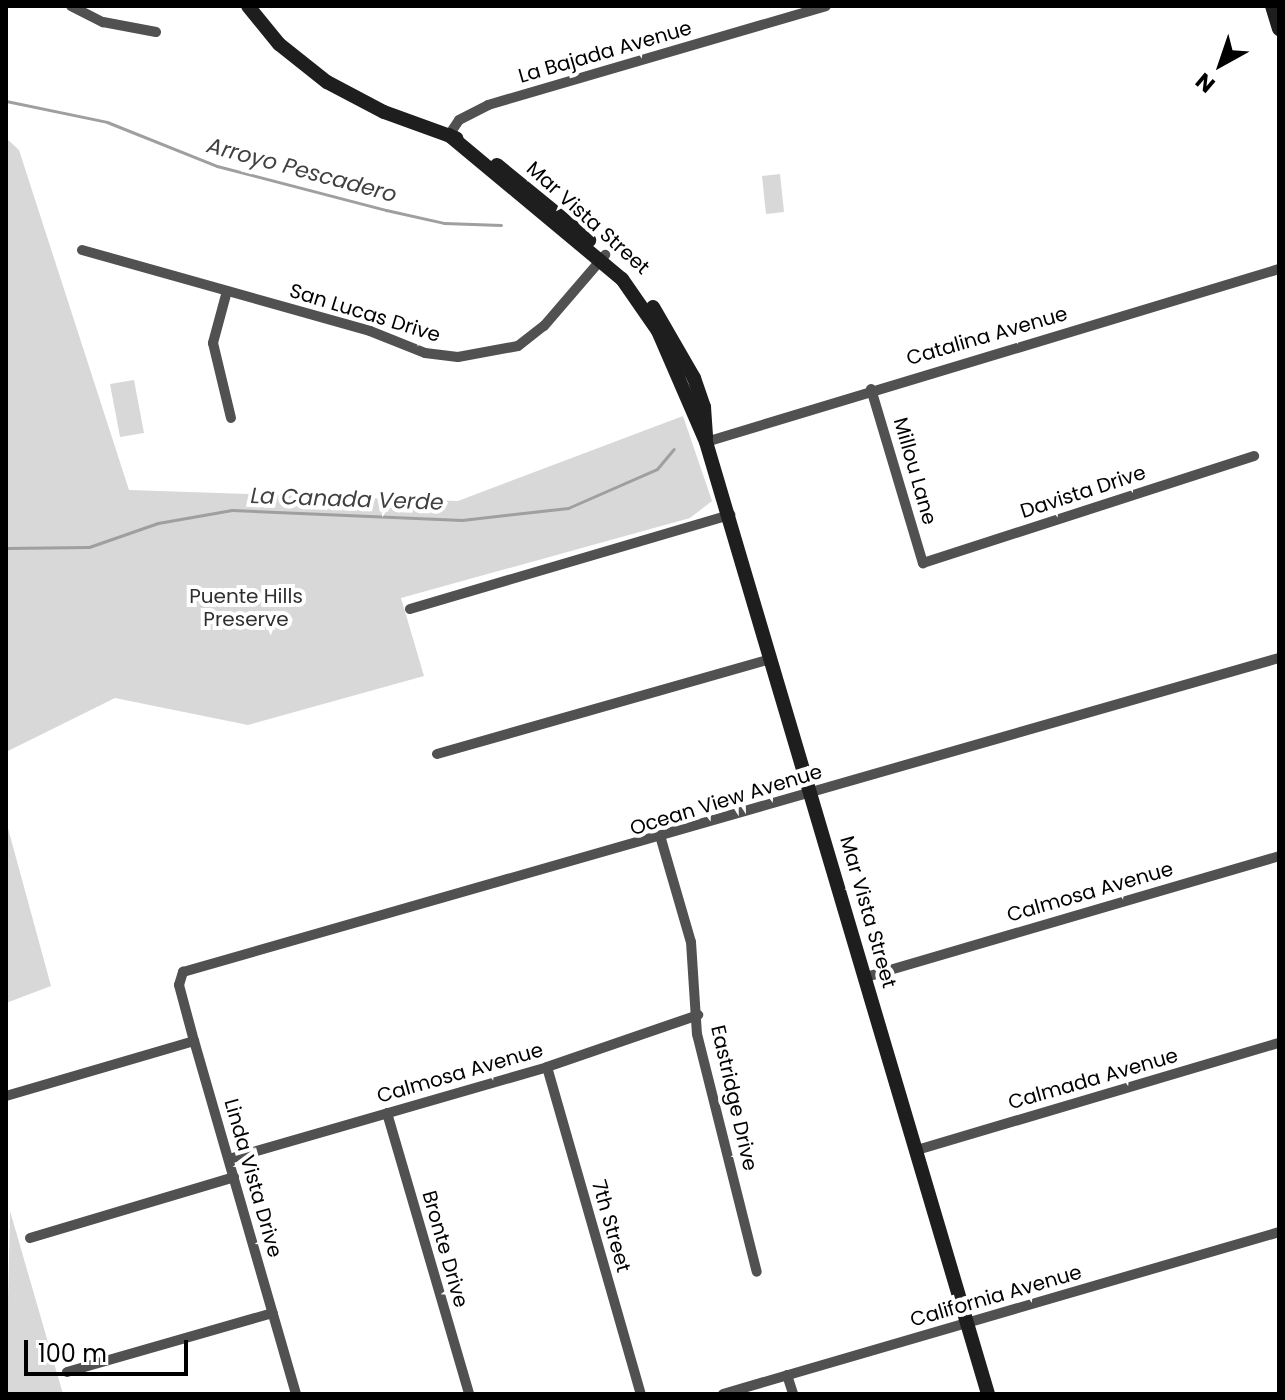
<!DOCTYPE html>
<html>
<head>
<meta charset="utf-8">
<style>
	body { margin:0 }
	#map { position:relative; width:1285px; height:1400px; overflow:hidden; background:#fff; font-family:Poppins,sans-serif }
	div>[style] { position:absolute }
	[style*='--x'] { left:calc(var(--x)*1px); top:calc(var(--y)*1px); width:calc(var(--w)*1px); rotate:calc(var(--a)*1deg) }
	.green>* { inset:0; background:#d8d8d8 }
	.stream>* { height:3px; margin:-1.5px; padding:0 1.5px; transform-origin:1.5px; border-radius:1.5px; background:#9f9f9f }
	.street>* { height:10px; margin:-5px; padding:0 5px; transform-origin:5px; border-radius:5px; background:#515151 }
	.secondary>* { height:14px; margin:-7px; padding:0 7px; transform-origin:7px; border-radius:7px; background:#1e1e1e }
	span { translate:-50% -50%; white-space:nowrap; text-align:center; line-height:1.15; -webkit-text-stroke:8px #fff; paint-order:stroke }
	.street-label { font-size:20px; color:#000 }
	.park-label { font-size:20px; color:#2f2f2f }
	.water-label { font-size:22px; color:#404040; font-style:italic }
	.frame { position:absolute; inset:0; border:8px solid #000; pointer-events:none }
	.north { position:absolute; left:1181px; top:24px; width:80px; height:80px; -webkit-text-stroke:6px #fff; paint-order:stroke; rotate:220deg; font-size:22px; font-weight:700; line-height:32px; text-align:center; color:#000 }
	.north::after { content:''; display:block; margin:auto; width:28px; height:36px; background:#000; clip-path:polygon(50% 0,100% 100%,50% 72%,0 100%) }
	.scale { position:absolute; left:24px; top:1340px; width:164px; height:36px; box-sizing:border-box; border:4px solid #000; border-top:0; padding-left:10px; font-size:24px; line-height:28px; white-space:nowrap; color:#000; -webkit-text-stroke:6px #fff; paint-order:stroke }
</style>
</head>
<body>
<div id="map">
	<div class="green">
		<div style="clip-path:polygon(6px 138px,19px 150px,129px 490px,458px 501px,683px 416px,712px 501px,690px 518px,401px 598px,424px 676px,248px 725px,115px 698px,6px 752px)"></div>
		<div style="clip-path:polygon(780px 174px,784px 212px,766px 214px,762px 176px)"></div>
		<div style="clip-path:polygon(134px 380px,144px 433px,120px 437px,110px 384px)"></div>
		<div style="clip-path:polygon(6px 821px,51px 986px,6px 1003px)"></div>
		<div style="clip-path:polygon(10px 1211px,63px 1394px,6px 1394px)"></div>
	</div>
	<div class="stream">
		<div style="--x:6;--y:101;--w:103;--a:11.7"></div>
		<div style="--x:107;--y:122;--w:118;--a:21.8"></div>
		<div style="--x:217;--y:166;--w:175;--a:14.6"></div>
		<div style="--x:386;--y:210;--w:59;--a:12.6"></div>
		<div style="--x:444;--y:223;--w:57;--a:2"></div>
		<div style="--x:6;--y:548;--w:83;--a:-0.7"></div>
		<div style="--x:89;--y:547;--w:73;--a:-19.2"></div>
		<div style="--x:158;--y:523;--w:75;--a:-10"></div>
		<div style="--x:232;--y:510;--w:230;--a:2.5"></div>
		<div style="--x:462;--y:520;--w:107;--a:-6.5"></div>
		<div style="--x:568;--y:508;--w:97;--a:-23.7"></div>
		<div style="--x:657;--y:469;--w:26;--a:-50"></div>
	</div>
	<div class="street">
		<div style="--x:71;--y:6;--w:36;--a:27"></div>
		<div style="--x:103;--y:22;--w:54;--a:10.7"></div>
		<div style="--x:449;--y:135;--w:18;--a:-56"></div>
		<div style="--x:459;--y:120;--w:33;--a:-27"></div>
		<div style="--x:488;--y:105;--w:352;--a:-16.3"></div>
		<div style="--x:82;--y:250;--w:299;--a:15.7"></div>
		<div style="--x:370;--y:331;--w:59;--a:21.8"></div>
		<div style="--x:425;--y:353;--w:33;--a:7"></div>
		<div style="--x:458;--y:357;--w:61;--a:-10.4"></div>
		<div style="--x:518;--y:346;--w:33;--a:-38"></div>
		<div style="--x:544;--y:326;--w:94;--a:-49.3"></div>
		<div style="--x:227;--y:291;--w:54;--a:105.1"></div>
		<div style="--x:213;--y:343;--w:77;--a:76.5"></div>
		<div style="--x:871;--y:389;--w:182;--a:73.4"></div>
		<div style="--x:923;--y:563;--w:348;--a:-17.9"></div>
		<div style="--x:706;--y:442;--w:599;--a:-16.8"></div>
		<div style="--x:410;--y:609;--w:334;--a:-16.4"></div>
		<div style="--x:437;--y:754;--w:347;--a:-15.9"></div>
		<div style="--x:661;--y:839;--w:107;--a:73.8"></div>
		<div style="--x:691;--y:942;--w:92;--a:86.3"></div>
		<div style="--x:697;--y:1034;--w:245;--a:75.9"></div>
		<div style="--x:866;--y:977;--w:430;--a:-16.3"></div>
		<div style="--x:547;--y:1067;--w:340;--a:74"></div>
		<div style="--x:6;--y:1096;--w:196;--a:-16.3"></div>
		<div style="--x:387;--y:1113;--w:293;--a:73.7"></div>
		<div style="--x:917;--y:1150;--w:377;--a:-16.5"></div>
		<div style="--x:229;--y:1159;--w:331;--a:-16.1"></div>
		<div style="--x:547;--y:1067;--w:160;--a:-19"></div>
		<div style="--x:30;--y:1238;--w:213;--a:-16.6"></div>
		<div style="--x:67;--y:1372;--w:214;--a:-16"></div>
		<div style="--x:787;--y:1375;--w:20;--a:72"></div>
		<div style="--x:296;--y:1394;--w:367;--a:-106.1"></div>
		<div style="--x:194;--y:1041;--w:58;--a:-105"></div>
		<div style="--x:179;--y:985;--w:14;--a:-73"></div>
		<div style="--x:183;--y:972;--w:1140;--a:-15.99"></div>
		<div style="--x:723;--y:1394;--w:579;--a:-16.24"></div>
	</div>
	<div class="secondary">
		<div style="--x:248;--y:6;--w:49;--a:50.8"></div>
		<div style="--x:279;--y:44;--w:61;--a:38.4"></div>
		<div style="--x:327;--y:82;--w:64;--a:27.8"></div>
		<div style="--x:384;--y:112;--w:77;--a:19.9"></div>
		<div style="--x:1272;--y:6;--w:24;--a:73"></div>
		<div style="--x:449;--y:135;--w:225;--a:39.8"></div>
		<div style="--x:622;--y:279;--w:63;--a:55.3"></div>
		<div style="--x:658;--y:331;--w:121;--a:66.6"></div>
		<div style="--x:706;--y:442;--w:993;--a:73.5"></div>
		<div style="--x:497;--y:165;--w:119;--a:39.2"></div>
		<div style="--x:653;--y:307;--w:82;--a:60"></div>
		<div style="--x:694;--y:378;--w:31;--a:71"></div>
		<div style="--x:704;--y:407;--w:30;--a:86"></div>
	</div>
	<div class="street-label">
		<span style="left:605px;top:52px;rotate:-16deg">La Bajada Avenue</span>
		<span style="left:588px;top:218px;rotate:42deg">Mar Vista Street</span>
		<span style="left:365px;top:313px;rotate:17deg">San Lucas Drive</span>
		<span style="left:987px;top:336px;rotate:-16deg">Catalina Avenue</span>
		<span style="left:915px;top:471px;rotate:74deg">Millou Lane</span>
		<span style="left:1083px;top:492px;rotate:-18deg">Davista Drive</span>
		<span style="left:726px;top:800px;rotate:-17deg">Ocean View Avenue</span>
		<span style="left:1090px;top:892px;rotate:-16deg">Calmosa Avenue</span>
		<span style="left:868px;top:912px;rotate:74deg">Mar Vista Street</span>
		<span style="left:460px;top:1073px;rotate:-16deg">Calmosa Avenue</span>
		<span style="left:1093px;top:1079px;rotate:-16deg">Calmada Avenue</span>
		<span style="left:734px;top:1098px;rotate:77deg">Eastridge Drive</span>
		<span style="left:253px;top:1178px;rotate:74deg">Linda Vista Drive</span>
		<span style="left:611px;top:1226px;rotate:74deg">7th Street</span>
		<span style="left:445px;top:1249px;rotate:74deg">Bronte Drive</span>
		<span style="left:996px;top:1296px;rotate:-16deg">California Avenue</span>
	</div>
	<div class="park-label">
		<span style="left:246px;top:608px">Puente Hills<br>Preserve</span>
	</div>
	<div class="water-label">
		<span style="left:302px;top:170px;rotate:15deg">Arroyo Pescadero</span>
		<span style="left:347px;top:499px;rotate:2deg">La Canada Verde</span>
	</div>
	<div class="frame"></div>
	<div class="north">N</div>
	<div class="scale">100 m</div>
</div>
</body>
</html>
